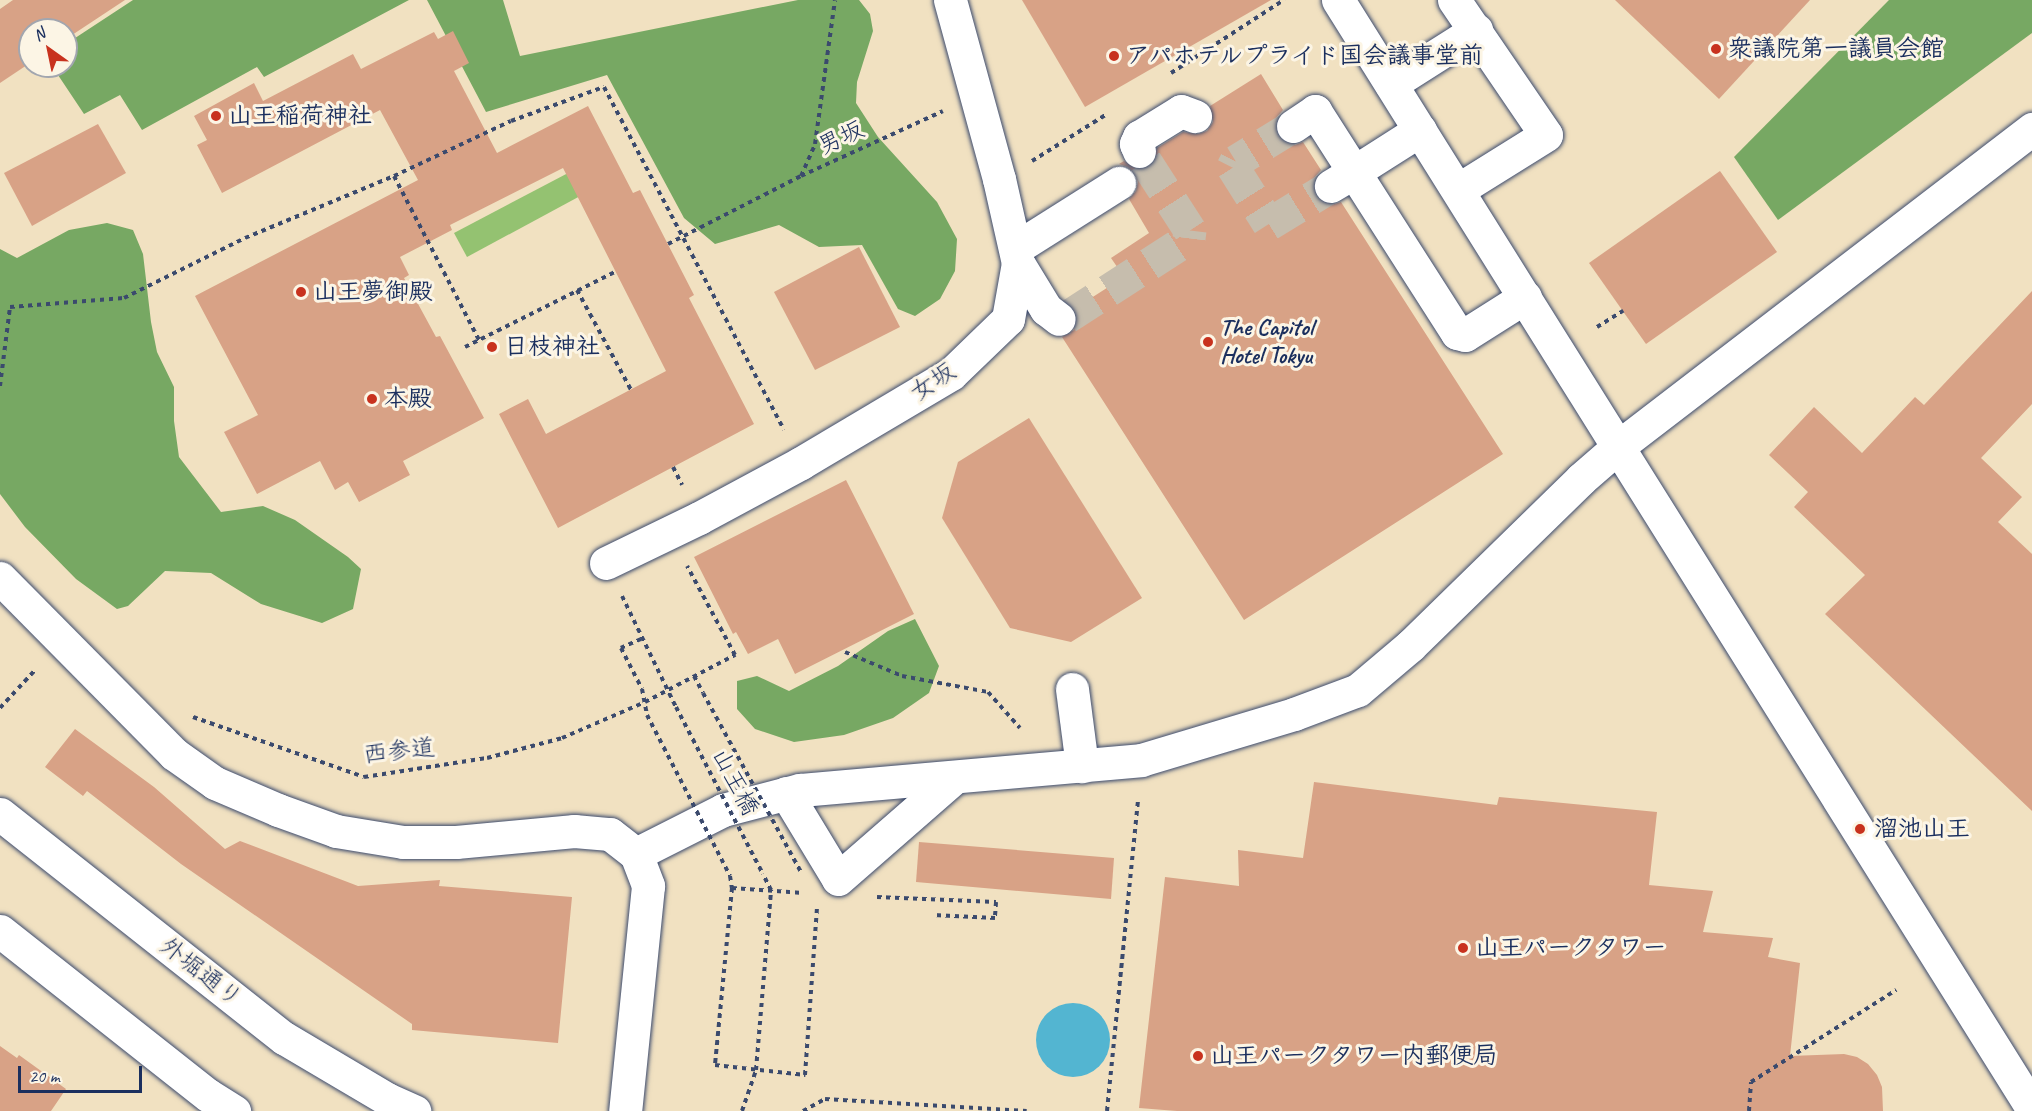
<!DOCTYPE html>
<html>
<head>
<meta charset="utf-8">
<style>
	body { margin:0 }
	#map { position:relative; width:2032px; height:1111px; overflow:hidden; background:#f1e1c1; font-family:Caveat,"Klee One",sans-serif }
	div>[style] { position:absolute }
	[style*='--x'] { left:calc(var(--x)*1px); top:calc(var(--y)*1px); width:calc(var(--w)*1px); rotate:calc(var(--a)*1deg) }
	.green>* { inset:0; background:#94c271 }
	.forest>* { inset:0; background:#77a863 }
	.water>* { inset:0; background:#53b5d1 }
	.round { border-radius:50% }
	.building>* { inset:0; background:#d8a286 }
	.minor-tunnel>* { height:33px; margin-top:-16.5px; transform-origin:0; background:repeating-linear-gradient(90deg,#c6bdad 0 33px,transparent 0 49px) }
	.path>* { height:4px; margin-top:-2px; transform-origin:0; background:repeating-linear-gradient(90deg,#3b4a6d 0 4.5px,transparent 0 9px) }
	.roads { filter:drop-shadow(0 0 2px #3b4a6d) drop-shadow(0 0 2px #3b4a6d) }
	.minor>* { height:33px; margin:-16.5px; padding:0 16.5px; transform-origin:16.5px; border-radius:16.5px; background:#fff }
	.major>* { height:33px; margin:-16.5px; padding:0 16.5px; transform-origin:16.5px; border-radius:16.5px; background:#fff }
	.path-bridge>* { height:4px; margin-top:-2px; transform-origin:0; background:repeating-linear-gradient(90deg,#3b4a6d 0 4.5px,transparent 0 9px) }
	.dots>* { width:16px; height:16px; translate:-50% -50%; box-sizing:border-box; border:3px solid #fcf5e5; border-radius:50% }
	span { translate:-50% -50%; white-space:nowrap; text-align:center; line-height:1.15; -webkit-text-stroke:6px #fcf5e5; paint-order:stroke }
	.poi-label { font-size:24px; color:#1b2f5e; font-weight:700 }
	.left { translate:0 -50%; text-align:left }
	.street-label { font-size:24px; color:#1b2f5e }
	.north { position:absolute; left:18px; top:18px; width:60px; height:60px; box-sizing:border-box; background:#fcf5e5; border:2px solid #a2a6af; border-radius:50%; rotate:327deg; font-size:16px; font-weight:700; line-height:24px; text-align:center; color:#1b2f5e }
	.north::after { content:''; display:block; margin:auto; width:21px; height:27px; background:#c8321e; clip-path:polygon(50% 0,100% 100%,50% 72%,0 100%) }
	.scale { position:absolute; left:18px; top:1066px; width:124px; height:27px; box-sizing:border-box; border:3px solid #1b2f5e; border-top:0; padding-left:8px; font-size:18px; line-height:21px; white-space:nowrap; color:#1b2f5e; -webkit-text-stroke:4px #fcf5e5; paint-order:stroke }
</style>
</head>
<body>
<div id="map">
	<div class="green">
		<div style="clip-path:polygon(570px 172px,582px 195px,467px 257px,454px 233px)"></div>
	</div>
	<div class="forest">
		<div style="clip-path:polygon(133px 0,409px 0,264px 77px,257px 67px,142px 130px,120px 95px,84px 114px,52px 66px,66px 66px,66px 44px)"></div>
		<div style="clip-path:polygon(427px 0,503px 0,520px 56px,798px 0,859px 0,870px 14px,873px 31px,857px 82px,856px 103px,878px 137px,937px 202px,957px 239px,955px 271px,940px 299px,915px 316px,898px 309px,862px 245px,819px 247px,779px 225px,715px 244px,684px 218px,607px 75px,486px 112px)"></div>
		<div style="clip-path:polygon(1889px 0,2032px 0,2032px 33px,1778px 220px,1734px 157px)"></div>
		<div style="clip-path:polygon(107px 223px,133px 230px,143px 254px,151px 322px,157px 352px,174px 387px,174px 421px,179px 457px,221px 512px,263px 506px,295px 520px,348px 557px,361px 569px,353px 609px,322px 623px,261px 604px,211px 573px,165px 571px,128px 606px,117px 609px,76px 579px,25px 527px,0 494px,0 249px,17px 258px,69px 230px)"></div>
		<div style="clip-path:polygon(915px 619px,939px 666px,929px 693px,893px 718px,844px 735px,794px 742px,755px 729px,737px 709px,737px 681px,757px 676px,789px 691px,838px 666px,888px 631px)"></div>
	</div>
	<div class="water">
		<div class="round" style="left:1036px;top:1003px;width:74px;height:74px"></div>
	</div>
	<div class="building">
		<div style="clip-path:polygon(13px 0,125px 0,66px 39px,66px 30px,30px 30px,30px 63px,0 83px,0 9px)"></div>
		<div style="clip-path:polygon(1022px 0,1271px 0,1085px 107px)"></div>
		<div style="clip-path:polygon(1615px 0,1810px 0,1719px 99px)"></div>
		<div style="clip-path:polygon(453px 31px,469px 63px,454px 71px,497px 153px,588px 106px,633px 193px,640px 190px,694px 295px,689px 298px,754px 424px,558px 528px,499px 414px,528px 399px,546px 434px,666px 371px,563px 168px,450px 225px,452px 230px,400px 257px,409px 275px,404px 278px,436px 337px,440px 336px,484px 418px,403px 461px,410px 475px,359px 502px,348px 482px,335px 490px,320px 461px,257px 494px,224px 432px,258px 415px,195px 296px,418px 180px,380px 110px,222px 193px,197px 145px,207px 140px,194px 116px,254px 83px,263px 101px,353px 54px,361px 69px,434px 32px,438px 39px)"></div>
		<div style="clip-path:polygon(1261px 74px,1283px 110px,1276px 118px,1274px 128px,1277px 136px,1285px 143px,1295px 145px,1303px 142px,1321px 170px,1314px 178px,1312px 186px,1315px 196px,1322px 202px,1331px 205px,1341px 202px,1503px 454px,1244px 620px,1062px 337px,1074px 330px,1078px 321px,1074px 309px,1124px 277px,1111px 258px,1149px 233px,1129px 199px,1136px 191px,1138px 182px,1135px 174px,1128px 167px,1119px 164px,1124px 161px,1136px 169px,1146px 168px,1154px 162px,1157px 148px,1183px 132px,1198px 134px,1207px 131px,1213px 122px,1210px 106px)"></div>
		<div style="clip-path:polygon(98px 124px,126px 173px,32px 226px,4px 173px)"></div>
		<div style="clip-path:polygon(1720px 171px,1777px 252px,1646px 344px,1589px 263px)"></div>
		<div style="clip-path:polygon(859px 247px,900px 327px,815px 370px,774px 292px)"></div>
		<div style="clip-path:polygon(2032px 291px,2032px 404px,1981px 458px,2022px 497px,1998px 522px,2032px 554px,2032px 811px,1825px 614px,1865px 575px,1794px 507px,1808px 492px,1769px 455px,1814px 407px,1862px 453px,1915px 397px,1924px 405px)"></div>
		<div style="clip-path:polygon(1029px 418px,1142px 598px,1071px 642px,1010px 628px,942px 518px,958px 462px)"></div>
		<div style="clip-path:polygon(846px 480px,914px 614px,795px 674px,778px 639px,748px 654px,736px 632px,733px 634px,694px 557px)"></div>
		<div style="clip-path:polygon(75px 729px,154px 787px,225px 849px,240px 841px,358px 886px,440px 880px,439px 886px,572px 897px,558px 1043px,412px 1030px,412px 1024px,181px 864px,87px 791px,83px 796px,45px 767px)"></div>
		<div style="clip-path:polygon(1314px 782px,1497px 805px,1499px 797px,1657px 812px,1649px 885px,1713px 891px,1703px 932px,1773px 938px,1768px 957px,1800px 963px,1790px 1056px,1844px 1054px,1857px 1057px,1868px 1064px,1877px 1075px,1882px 1087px,1883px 1111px,1177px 1111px,1139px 1108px,1165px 877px,1239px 886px,1238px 850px,1303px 858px)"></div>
		<div style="clip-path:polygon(919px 842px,1114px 858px,1111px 899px,916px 882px)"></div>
		<div style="clip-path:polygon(0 1046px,17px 1058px,19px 1055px,66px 1089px,51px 1111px,0 1111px)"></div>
	</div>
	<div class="minor-tunnel">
		<div style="--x:1293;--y:126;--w:67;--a:148.4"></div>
		<div style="--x:1236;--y:161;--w:7;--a:117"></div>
		<div style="--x:1233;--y:167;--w:67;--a:57.7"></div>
		<div style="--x:1269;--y:224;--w:73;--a:-31.5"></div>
		<div style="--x:1059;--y:319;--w:8;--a:-14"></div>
		<div style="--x:1067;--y:317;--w:145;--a:-32.9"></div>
		<div style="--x:1189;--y:238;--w:8;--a:-83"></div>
		<div style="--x:1190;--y:230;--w:94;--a:-122.8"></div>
	</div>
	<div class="path">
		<div style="--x:1171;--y:73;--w:135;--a:-32.9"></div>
		<div style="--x:1032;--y:161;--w:89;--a:-32.1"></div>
		<div style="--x:394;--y:176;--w:185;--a:62.6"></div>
		<div style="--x:801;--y:176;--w:35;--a:-66"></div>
		<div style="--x:815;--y:144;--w:145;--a:-82.1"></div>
		<div style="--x:668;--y:244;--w:149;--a:-27.1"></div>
		<div style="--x:801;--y:176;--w:156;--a:-24.6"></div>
		<div style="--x:577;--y:290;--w:114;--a:61.6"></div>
		<div style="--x:1597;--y:327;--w:31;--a:-32"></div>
		<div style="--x:465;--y:347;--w:168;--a:-26.6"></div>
		<div style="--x:0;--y:386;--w:80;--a:-82.8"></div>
		<div style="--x:10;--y:307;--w:114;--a:-4.5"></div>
		<div style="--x:124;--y:298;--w:135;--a:-26.4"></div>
		<div style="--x:245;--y:238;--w:161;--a:-22.6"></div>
		<div style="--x:394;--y:176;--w:129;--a:-25.2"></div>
		<div style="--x:511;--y:121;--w:99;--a:-20.1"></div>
		<div style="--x:604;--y:87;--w:387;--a:62.3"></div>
		<div style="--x:673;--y:467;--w:20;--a:63"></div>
		<div style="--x:622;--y:596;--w:123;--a:64.1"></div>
		<div style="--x:641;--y:639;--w:22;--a:156"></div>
		<div style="--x:621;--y:648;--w:46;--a:62.9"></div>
		<div style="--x:642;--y:689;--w:26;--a:79"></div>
		<div style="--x:845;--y:652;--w:62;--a:22.8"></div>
		<div style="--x:902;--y:676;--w:87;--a:10.5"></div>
		<div style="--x:988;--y:692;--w:48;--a:48.4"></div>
		<div style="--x:694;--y:676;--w:19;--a:62"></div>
		<div style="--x:0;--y:708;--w:53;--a:-47.3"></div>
		<div style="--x:193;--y:717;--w:181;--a:19.3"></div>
		<div style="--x:364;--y:777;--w:124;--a:-8.8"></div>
		<div style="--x:487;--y:758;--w:78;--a:-14.9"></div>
		<div style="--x:562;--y:738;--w:90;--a:-23.4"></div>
		<div style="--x:645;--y:702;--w:102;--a:-27.6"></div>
		<div style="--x:735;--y:655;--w:101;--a:-118.3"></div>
		<div style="--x:730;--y:876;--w:12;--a:81"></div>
		<div style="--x:732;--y:888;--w:178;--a:95.5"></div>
		<div style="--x:715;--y:1065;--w:91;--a:6.3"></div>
		<div style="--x:805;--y:1075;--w:167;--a:-85.9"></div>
		<div style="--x:732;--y:888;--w:71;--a:4"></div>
		<div style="--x:877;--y:897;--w:119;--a:2.4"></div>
		<div style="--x:996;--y:902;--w:16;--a:94"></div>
		<div style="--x:995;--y:918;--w:62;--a:-177.2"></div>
		<div style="--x:742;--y:1111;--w:43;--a:-71.1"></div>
		<div style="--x:756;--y:1070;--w:181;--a:-85.2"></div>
		<div style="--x:771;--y:890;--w:18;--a:-117"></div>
		<div style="--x:803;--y:1111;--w:25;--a:-29"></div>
		<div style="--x:825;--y:1099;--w:202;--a:3.4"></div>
		<div style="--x:1107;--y:1111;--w:314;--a:-84.3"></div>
		<div style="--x:1749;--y:1111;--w:29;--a:-86"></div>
		<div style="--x:1751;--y:1082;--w:172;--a:-32.4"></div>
	</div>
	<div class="roads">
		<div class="minor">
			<div style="--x:950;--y:0;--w:186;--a:74.7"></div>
			<div style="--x:999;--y:179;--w:86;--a:77.3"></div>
			<div style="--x:1018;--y:263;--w:54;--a:58.7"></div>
			<div style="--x:1046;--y:309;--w:16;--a:38"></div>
			<div style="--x:1454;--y:0;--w:163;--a:55.7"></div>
			<div style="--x:1546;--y:135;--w:104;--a:148"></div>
			<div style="--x:1391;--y:84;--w:101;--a:-32.4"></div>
			<div style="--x:1293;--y:126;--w:27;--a:-34"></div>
			<div style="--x:1315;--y:111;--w:72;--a:57.4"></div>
			<div style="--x:1354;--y:172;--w:27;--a:149"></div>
			<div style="--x:1420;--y:130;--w:78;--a:147.5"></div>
			<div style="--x:1354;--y:172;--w:191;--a:57.4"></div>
			<div style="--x:1457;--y:333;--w:8;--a:14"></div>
			<div style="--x:1465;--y:335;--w:71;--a:-32.3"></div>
			<div style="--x:1139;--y:151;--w:8;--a:-113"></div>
			<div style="--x:1136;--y:144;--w:8;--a:-67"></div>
			<div style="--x:1139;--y:137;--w:49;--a:-31.8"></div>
			<div style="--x:1181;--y:111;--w:15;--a:20"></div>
			<div style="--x:1016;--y:248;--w:122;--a:-32.3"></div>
			<div style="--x:606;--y:563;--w:103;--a:-25.8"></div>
			<div style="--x:699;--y:518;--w:116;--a:-28.3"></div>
			<div style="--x:801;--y:463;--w:174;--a:-30.7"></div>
			<div style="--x:951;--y:374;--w:79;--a:-44"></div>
			<div style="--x:1008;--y:319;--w:57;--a:-79.9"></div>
			<div style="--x:0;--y:578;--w:247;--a:45.3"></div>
			<div style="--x:174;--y:754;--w:50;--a:35.3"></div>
			<div style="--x:215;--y:783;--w:69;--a:23.2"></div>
			<div style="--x:278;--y:810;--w:62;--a:19.9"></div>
			<div style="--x:336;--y:831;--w:68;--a:9.3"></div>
			<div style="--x:403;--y:842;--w:53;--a:0"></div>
			<div style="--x:456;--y:842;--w:119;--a:-5.3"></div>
			<div style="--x:574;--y:831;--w:36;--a:5"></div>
			<div style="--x:610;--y:834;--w:33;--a:38"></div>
			<div style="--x:636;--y:854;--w:34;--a:69"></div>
			<div style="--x:648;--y:886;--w:226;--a:95.8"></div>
			<div style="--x:1072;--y:689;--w:78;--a:82.6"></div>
			<div style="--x:786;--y:793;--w:100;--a:58.8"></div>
			<div style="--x:838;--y:879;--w:155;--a:-41.1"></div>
			<div style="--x:636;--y:854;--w:97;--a:-26.8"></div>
			<div style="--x:723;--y:810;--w:80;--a:-14.6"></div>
			<div style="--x:800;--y:790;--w:342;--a:-5"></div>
			<div style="--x:1141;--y:760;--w:160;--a:-16.7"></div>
			<div style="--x:1294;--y:714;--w:68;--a:-20.6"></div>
			<div style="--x:1358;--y:690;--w:68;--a:-40.2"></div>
			<div style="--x:1410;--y:646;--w:239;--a:-44.3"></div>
			<div style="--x:1581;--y:479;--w:50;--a:-41"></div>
			<div style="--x:1619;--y:446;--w:521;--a:-37.51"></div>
		</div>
		<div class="major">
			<div style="--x:1338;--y:0;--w:1307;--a:57.94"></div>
			<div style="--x:0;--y:814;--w:362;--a:38.3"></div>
			<div style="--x:284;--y:1038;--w:120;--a:30.6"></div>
			<div style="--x:387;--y:1099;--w:30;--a:24"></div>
			<div style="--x:0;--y:931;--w:265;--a:38.3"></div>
			<div style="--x:208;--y:1095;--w:31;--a:32"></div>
		</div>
	</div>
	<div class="path-bridge">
		<div style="--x:703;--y:693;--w:206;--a:61.3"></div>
		<div style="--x:676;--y:707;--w:188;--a:62.5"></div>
		<div style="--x:647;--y:715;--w:181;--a:62.7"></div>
	</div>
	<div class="dots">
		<div style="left:1716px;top:49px;background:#c8321e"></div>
		<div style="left:1114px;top:56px;background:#c8321e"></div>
		<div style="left:216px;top:116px;background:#c8321e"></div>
		<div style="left:301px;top:292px;background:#c8321e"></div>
		<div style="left:1208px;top:342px;background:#c8321e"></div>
		<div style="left:492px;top:347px;background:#c8321e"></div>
		<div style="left:372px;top:399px;background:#c8321e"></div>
		<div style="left:1860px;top:829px;background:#c8321e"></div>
		<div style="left:1463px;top:948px;background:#c8321e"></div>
		<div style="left:1198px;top:1056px;background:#c8321e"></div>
	</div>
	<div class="poi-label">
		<span class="left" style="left:1728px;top:49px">衆議院第一議員会館</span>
		<span class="left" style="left:1126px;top:56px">アパホテルプライド国会議事堂前</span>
		<span class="left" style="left:228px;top:116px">山王稲荷神社</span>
		<span class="left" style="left:313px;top:292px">山王夢御殿</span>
		<span class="left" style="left:1220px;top:342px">The Capitol<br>Hotel Tokyu</span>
		<span class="left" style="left:504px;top:347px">日枝神社</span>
		<span class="left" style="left:384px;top:399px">本殿</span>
		<span class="left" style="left:1874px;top:829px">溜池山王</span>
		<span class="left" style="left:1475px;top:948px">山王パークタワー</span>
		<span class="left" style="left:1210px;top:1056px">山王パークタワー内郵便局</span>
	</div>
	<div class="street-label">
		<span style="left:841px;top:138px;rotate:-25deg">男坂</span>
		<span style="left:933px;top:382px;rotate:-34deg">女坂</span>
		<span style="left:399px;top:751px;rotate:-6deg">西参道</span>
		<span style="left:735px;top:782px;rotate:62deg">山王橋</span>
		<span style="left:201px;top:972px;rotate:38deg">外堀通り</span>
	</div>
	<div class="north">N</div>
	<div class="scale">20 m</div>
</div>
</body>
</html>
